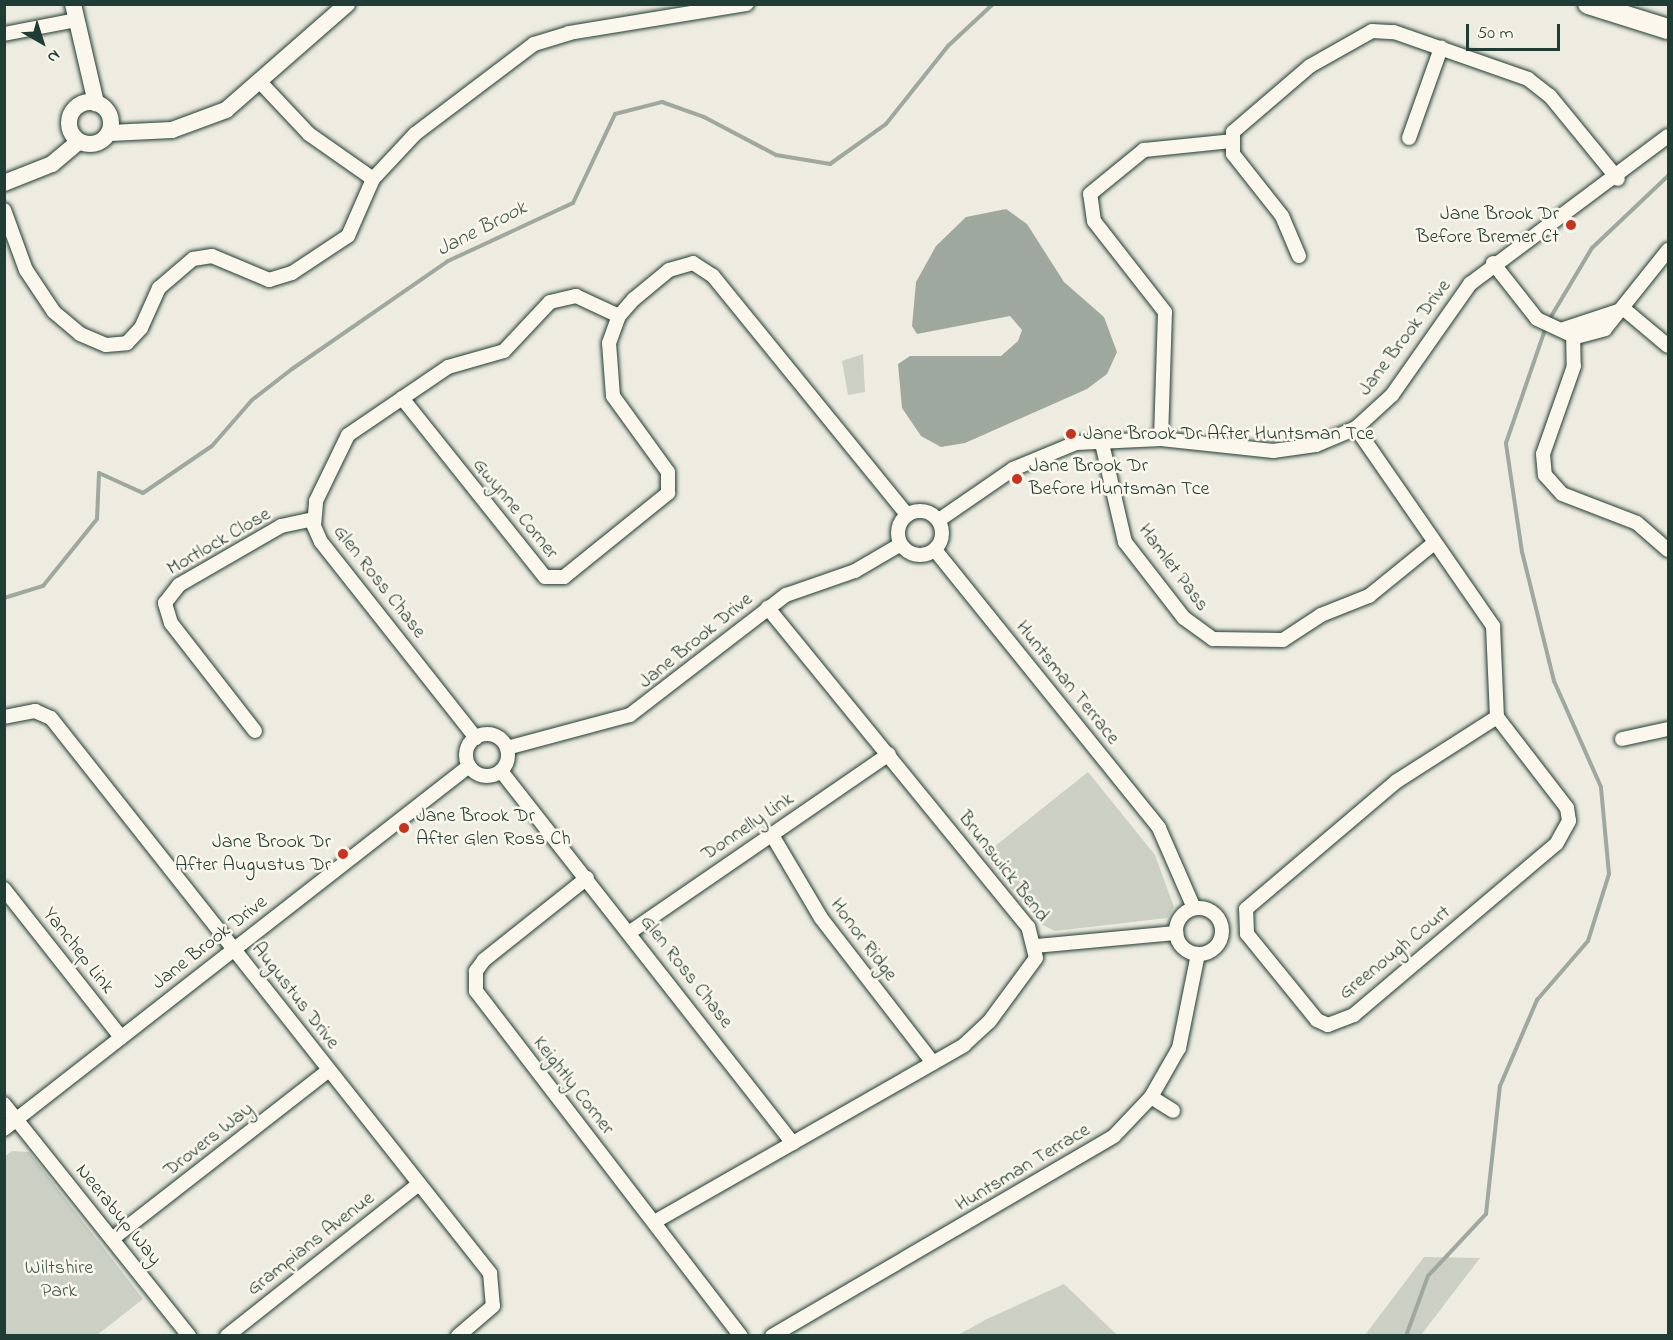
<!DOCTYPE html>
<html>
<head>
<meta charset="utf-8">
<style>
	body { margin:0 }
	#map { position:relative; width:1673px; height:1340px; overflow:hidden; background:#eeece1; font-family:"Indie Flower",sans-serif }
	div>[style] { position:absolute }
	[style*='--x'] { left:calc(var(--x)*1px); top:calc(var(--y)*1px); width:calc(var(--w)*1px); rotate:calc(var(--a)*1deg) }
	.green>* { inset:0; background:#cbcfc4 }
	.water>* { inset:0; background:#9fa89f }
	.stream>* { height:4px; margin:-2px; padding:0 2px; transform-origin:2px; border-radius:2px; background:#9fa89f }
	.roads { filter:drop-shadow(0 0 2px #1f3d34) drop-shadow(0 0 2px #1f3d34) }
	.minor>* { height:14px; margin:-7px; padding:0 7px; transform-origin:7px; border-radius:7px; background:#fbf7ec }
	.minor>.ring { margin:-7px; padding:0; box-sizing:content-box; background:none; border:14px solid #fbf7ec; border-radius:50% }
	.tertiary>* { height:16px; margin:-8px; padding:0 8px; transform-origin:8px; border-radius:8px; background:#fbf7ec }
	.tertiary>.ring { margin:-8px; padding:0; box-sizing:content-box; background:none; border:16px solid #fbf7ec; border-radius:50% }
	.secondary>* { height:20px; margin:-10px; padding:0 10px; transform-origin:10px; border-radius:10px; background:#fbf7ec }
	.dots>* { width:16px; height:16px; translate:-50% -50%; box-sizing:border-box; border:3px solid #fbf7ec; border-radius:50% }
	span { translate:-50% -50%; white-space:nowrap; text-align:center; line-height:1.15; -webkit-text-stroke:5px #fbf7ec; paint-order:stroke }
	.poi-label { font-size:20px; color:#1f3d34 }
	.right { translate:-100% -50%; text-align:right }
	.left { translate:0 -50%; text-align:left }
	.street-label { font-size:20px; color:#1f3d34 }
	.park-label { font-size:20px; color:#415a51 }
	.water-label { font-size:21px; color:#455d54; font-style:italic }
	.frame { position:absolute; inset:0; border:6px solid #1f3d34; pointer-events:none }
	.north { position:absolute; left:12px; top:12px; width:60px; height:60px; -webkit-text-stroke:4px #fbf7ec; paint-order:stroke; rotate:141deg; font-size:16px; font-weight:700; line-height:24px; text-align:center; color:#1f3d34 }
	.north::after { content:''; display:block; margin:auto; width:21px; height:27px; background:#1f3d34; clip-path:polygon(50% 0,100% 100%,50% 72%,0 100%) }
	.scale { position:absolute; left:1466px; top:24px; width:94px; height:27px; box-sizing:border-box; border:3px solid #1f3d34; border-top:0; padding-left:8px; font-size:18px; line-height:21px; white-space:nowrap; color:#1f3d34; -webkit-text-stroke:4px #fbf7ec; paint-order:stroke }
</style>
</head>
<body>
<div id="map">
	<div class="green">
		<div style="clip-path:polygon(863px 354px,865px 392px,848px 395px,842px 361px)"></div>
		<div style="clip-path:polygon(1088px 772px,1155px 855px,1174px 907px,1167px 918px,1055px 931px,1041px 924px,984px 855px)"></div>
		<div style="clip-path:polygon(12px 1151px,29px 1152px,143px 1299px,97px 1335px,5px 1335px,4px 1157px)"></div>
		<div style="clip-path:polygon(1424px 1257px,1480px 1258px,1421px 1335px,1365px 1335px)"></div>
		<div style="clip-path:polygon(1064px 1284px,1117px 1335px,958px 1335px,987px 1319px)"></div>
	</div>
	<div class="water">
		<div style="clip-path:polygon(1006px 209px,1027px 224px,1064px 282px,1104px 317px,1117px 352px,1107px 374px,1087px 389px,965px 443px,941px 447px,921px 436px,902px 408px,898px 364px,910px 356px,1001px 356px,1018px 341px,1022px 330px,1010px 316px,917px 334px,912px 326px,916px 282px,936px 246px,966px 217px)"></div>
	</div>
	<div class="stream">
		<div style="--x:1549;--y:320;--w:84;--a:-59.2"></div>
		<div style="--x:1592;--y:248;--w:105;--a:-43.5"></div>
		<div style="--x:4;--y:598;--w:41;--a:-17.1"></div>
		<div style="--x:43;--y:586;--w:86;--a:-51.1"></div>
		<div style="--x:97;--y:519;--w:46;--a:-87.5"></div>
		<div style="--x:99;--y:473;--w:48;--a:24.4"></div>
		<div style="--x:143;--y:493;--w:83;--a:-34.3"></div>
		<div style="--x:212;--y:446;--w:61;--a:-49"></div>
		<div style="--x:252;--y:400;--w:51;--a:-37.8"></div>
		<div style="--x:292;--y:369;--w:190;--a:-34.7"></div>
		<div style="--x:448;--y:261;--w:138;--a:-24.9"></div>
		<div style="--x:573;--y:203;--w:98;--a:-64.7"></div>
		<div style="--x:615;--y:114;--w:49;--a:-14.3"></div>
		<div style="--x:662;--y:102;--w:45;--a:19.7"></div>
		<div style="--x:704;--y:117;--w:81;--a:27.8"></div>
		<div style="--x:776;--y:155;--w:55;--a:9.5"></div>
		<div style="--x:830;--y:164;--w:69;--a:-35.5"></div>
		<div style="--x:886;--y:124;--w:100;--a:-51.5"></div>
		<div style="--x:948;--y:46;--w:62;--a:-43"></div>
		<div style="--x:1406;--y:1336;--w:64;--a:-69.9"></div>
		<div style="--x:1428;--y:1276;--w:85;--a:-46.9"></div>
		<div style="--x:1486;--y:1214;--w:129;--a:-83.8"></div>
		<div style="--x:1500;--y:1086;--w:94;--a:-66.7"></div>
		<div style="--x:1537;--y:1000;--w:78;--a:-49.2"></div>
		<div style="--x:1588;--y:941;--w:70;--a:-72.6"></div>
		<div style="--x:1609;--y:874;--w:87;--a:-95.3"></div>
		<div style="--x:1601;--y:787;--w:116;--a:-113.9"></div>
		<div style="--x:1554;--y:681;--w:133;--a:-103.9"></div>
		<div style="--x:1522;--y:552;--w:110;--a:-98.4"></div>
		<div style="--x:1506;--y:443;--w:123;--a:-71"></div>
	</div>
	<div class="roads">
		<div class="minor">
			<div style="--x:4;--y:34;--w:73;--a:-11"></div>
			<div style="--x:261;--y:83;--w:70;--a:46.7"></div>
			<div style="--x:309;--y:134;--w:78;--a:35.1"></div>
			<div style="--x:1409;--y:138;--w:96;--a:-70.4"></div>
			<div style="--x:4;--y:210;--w:64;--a:69.9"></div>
			<div style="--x:26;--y:270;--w:50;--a:56.3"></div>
			<div style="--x:54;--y:312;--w:34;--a:40"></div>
			<div style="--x:80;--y:334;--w:28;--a:23"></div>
			<div style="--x:106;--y:345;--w:21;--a:-5"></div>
			<div style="--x:127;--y:343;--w:21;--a:-47"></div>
			<div style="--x:141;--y:328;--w:44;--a:-65.8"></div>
			<div style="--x:159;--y:288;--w:45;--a:-40.5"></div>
			<div style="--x:193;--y:259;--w:19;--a:-9"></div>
			<div style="--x:212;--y:256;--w:62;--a:22.8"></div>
			<div style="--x:269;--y:280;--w:24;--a:-17"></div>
			<div style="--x:292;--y:273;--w:67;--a:-33.5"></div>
			<div style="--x:348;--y:236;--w:62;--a:-66.3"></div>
			<div style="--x:373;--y:179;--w:62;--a:-47"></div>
			<div style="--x:415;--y:134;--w:149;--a:-37.1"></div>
			<div style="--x:534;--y:44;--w:37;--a:-17"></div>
			<div style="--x:569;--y:33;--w:180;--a:-9.3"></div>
			<div style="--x:1299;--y:256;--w:43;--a:-113"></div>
			<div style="--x:1282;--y:216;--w:79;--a:-128.3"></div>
			<div style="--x:1233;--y:154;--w:22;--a:-90"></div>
			<div style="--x:1233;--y:132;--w:101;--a:-40.6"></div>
			<div style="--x:1310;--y:66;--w:71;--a:-29.4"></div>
			<div style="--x:1372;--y:31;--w:22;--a:3"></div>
			<div style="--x:1394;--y:32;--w:142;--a:19.3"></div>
			<div style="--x:1528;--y:79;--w:28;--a:38"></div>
			<div style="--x:1550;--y:96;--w:107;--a:50.7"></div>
			<div style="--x:1493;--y:263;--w:71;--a:51.8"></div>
			<div style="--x:1537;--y:319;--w:43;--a:24.8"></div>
			<div style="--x:1576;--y:337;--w:30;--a:-15"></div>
			<div style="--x:1605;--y:329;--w:101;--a:-51.4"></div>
			<div style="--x:1624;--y:309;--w:57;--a:40.1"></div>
			<div style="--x:1573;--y:327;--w:39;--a:89"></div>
			<div style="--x:1574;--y:366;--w:93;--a:109.4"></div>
			<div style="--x:1543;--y:454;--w:21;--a:85"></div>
			<div style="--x:1545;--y:475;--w:25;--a:48"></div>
			<div style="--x:1562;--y:494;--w:80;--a:21.1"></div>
			<div style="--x:1637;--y:523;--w:41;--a:41.1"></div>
			<div style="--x:1564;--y:329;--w:63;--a:-18.4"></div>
			<div style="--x:402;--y:398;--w:229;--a:51.4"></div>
			<div style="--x:545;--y:577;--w:19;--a:0"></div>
			<div style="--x:564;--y:577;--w:134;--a:-38.9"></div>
			<div style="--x:668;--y:493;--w:21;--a:-90"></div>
			<div style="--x:668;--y:472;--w:94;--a:-125.9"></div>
			<div style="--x:613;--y:396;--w:53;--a:-94.3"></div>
			<div style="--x:609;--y:343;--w:29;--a:-70"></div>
			<div style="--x:619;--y:316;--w:23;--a:-49"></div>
			<div style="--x:634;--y:299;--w:45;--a:-39.6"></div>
			<div style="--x:669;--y:270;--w:25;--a:-16"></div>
			<div style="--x:693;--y:263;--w:24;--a:33"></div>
			<div style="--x:713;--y:276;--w:308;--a:50.9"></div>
			<div style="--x:1356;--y:428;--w:241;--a:55.3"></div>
			<div style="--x:1493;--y:626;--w:91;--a:87.5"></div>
			<div style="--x:1497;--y:717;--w:115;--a:52.4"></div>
			<div style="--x:1567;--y:808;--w:13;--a:81"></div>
			<div style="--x:1569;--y:821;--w:26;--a:119"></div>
			<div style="--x:1556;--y:844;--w:265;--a:139.8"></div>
			<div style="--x:1354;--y:1015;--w:28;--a:159"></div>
			<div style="--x:1328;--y:1025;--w:12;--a:-156"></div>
			<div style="--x:1317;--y:1020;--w:111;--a:-129.1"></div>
			<div style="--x:1247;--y:934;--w:25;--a:-92"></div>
			<div style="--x:1246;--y:909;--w:198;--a:-40.3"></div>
			<div style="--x:1397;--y:781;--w:119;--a:-32.6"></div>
			<div style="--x:1101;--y:439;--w:106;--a:76.9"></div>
			<div style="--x:1125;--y:542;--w:96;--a:52.2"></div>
			<div style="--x:1184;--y:618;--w:36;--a:36"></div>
			<div style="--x:1213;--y:639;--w:70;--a:0.8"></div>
			<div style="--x:1283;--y:640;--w:45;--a:-33.3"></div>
			<div style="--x:1321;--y:615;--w:52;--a:-21.6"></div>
			<div style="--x:1369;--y:596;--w:82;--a:-39.1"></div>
			<div style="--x:1161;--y:439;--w:127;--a:-88.2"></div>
			<div style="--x:1165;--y:312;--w:115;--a:-128"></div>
			<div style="--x:1094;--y:221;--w:27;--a:-98"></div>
			<div style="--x:1090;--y:194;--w:70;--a:-39.2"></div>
			<div style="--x:1144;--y:150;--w:88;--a:-5.8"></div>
			<div class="ring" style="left:898px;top:511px;width:30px;height:30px"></div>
			<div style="--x:939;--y:520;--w:90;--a:-34.6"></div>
			<div style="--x:1013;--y:469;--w:68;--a:-22.4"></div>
			<div style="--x:1076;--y:443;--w:85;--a:-2.7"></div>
			<div style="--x:1161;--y:439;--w:113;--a:6.1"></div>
			<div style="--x:1273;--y:451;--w:43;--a:-7.9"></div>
			<div style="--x:1316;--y:445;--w:43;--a:-23"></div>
			<div style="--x:1356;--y:428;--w:49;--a:-42.5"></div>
			<div style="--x:1392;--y:395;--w:136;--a:-54.9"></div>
			<div style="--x:1470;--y:284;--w:247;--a:-36.8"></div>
			<div style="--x:935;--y:550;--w:357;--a:51.1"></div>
			<div style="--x:1159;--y:828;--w:87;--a:66.4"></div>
			<div style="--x:4;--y:717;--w:32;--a:-11"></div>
			<div style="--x:35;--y:711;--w:17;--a:24"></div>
			<div style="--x:51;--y:718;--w:708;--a:51.66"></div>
			<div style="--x:490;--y:1273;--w:33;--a:85"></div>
			<div style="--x:493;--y:1306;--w:46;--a:139.4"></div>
			<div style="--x:255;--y:731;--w:137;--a:-127.9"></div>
			<div style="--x:171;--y:623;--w:21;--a:-107"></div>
			<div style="--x:165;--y:603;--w:23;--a:-52"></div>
			<div style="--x:179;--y:585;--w:118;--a:-30"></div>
			<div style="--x:281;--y:526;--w:33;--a:-12"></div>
			<div class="ring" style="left:466px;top:734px;width:28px;height:28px"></div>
			<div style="--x:476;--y:738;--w:250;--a:-128.3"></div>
			<div style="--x:321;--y:542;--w:17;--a:-114"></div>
			<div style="--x:314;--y:526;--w:25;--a:-85"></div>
			<div style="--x:316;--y:501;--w:73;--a:-64.1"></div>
			<div style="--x:348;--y:435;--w:121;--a:-34.2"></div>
			<div style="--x:448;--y:367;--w:58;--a:-15.9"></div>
			<div style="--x:504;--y:351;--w:67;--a:-46.8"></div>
			<div style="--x:550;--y:302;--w:27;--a:-13"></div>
			<div style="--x:576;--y:296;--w:47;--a:24.9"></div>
			<div style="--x:1622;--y:739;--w:47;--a:-12.3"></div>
			<div style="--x:507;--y:748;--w:127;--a:-15"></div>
			<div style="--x:630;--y:715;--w:197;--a:-37.6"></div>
			<div style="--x:786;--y:595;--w:73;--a:-19.2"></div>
			<div style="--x:855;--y:571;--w:53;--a:-30.4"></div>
			<div style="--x:501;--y:771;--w:473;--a:51.9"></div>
			<div style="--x:772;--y:835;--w:96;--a:59.4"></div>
			<div style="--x:821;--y:918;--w:183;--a:52.3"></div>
			<div style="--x:587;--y:878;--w:132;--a:141.5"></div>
			<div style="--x:484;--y:960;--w:14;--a:126"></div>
			<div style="--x:476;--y:971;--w:20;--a:90"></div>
			<div style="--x:476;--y:991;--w:435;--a:52.5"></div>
			<div style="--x:4;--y:889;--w:189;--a:51.7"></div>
			<div class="ring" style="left:1176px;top:908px;width:32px;height:32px"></div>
			<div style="--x:630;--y:932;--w:314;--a:-34.5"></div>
			<div style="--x:1036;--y:946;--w:141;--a:-5.3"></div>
			<div style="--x:1151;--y:1097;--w:26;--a:32"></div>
			<div style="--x:4;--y:1104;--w:297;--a:51.4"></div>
			<div style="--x:4;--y:1129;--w:590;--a:-37.98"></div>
			<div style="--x:656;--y:1221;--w:355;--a:-29.7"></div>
			<div style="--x:964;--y:1045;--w:34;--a:-43"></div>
			<div style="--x:989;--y:1022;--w:79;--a:-53.7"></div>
			<div style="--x:1036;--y:958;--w:32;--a:-104"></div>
			<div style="--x:1028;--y:927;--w:412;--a:-129.2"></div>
			<div style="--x:112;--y:1239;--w:275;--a:-37.9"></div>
			<div style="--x:227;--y:1336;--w:245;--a:-38.4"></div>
			<div style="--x:772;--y:1336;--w:396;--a:-30.3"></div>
			<div style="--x:1114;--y:1136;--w:54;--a:-46.5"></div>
			<div style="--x:1151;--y:1097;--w:56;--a:-60.3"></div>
			<div style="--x:1179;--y:1048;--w:96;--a:-78.6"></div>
		</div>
		<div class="tertiary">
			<div style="--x:73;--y:4;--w:102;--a:76.9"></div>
			<div class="ring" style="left:69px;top:102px;width:26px;height:26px"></div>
			<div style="--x:110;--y:133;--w:62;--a:-2.8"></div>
			<div style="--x:172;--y:130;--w:58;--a:-20.3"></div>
			<div style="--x:226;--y:110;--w:161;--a:-41.2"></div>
			<div style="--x:4;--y:183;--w:52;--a:-21.6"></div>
			<div style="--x:52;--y:164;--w:34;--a:-40"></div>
		</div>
		<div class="secondary">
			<div style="--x:1588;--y:4;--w:84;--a:17.4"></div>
		</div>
	</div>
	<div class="dots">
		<div style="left:1571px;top:225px;background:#c8321e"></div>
		<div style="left:1071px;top:434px;background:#c8321e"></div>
		<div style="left:1017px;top:479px;background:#c8321e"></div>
		<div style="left:404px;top:828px;background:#c8321e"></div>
		<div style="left:343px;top:854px;background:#c8321e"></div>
	</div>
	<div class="poi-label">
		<span class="right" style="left:1559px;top:226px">Jane Brook Dr<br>Before Bremer Ct</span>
		<span class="left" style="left:1083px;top:434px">Jane Brook Dr After Huntsman Tce</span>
		<span class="left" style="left:1029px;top:478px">Jane Brook Dr<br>Before Huntsman Tce</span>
		<span class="left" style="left:416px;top:828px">Jane Brook Dr<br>After Glen Ross Ch</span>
		<span class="right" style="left:331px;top:854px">Jane Brook Dr<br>After Augustus Dr</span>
	</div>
	<div class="street-label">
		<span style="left:1405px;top:338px;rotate:-53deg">Jane Brook Drive</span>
		<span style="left:515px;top:509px;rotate:51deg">Gwynne Corner</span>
		<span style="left:219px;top:542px;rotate:-30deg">Mortlock Close</span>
		<span style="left:1173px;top:568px;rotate:53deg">Hamlet Pass</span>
		<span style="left:379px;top:582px;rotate:52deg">Glen Ross Chase</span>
		<span style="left:696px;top:641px;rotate:-39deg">Jane Brook Drive</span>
		<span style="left:1067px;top:683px;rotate:51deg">Huntsman Terrace</span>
		<span style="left:748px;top:827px;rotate:-34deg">Donnelly Link</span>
		<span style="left:1003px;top:867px;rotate:52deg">Brunswick Bend</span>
		<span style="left:863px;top:940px;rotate:53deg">Honor Ridge</span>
		<span style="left:210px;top:943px;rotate:-38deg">Jane Brook Drive</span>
		<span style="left:78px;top:951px;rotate:52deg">Yanchep Link</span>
		<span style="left:1395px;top:953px;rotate:-39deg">Greenough Court</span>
		<span style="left:686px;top:972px;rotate:52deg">Glen Ross Chase</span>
		<span style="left:295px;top:996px;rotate:52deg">Augustus Drive</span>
		<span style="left:573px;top:1086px;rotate:52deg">Keightly Corner</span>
		<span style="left:209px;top:1140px;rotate:-38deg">Drovers Way</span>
		<span style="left:1023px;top:1168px;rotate:-31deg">Huntsman Terrace</span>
		<span style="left:118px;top:1215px;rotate:51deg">Neerabup Way</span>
		<span style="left:311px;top:1244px;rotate:-38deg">Grampians Avenue</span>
	</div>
	<div class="park-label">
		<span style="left:59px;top:1280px">Wiltshire<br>Park</span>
	</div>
	<div class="water-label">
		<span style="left:482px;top:229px;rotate:-27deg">Jane Brook</span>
	</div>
	<div class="frame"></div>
	<div class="north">N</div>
	<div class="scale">50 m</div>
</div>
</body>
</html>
